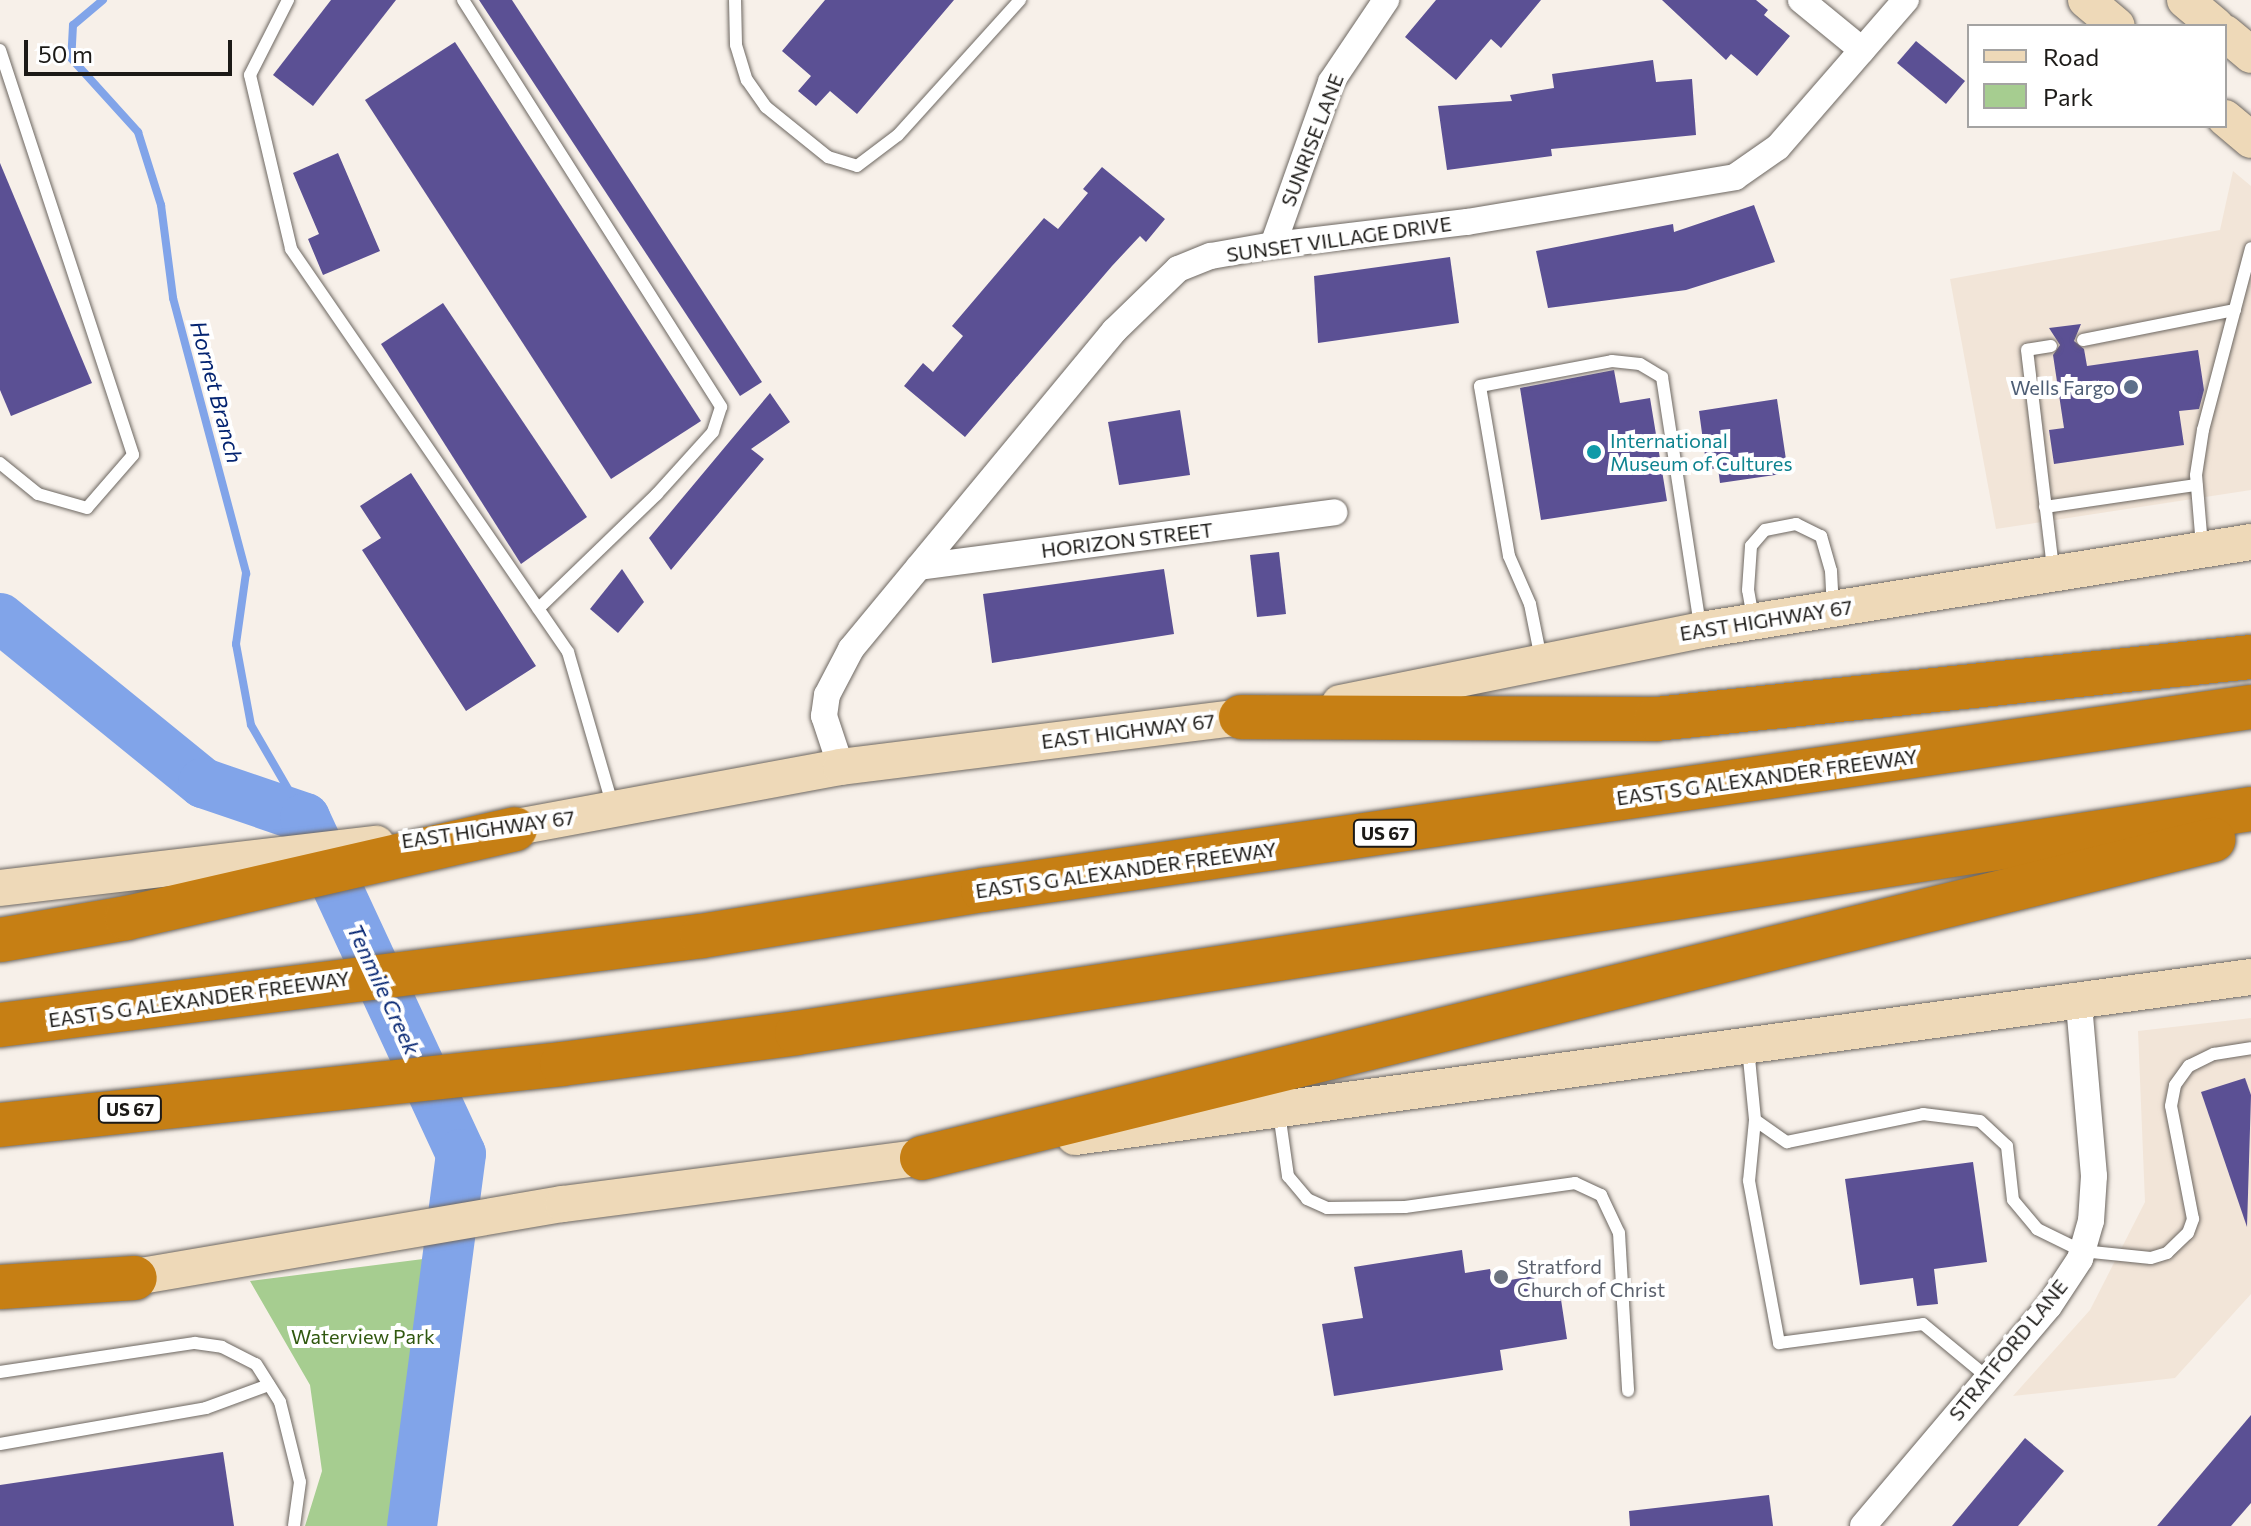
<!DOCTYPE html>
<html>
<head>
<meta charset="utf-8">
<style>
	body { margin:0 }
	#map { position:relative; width:2251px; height:1526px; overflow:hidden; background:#f7f0e9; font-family:Commissioner,sans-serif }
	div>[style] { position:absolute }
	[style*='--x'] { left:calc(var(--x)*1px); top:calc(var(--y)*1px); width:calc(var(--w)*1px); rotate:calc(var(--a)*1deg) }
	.built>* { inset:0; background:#f2e5d8 }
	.green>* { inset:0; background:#a6cd90 }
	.stream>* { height:8px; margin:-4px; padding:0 4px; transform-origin:4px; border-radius:4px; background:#81a4e9 }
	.river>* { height:50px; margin:-25px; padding:0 25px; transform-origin:25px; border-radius:25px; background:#81a4e9 }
	.building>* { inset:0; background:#5b5094 }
	.roads { filter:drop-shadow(0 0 2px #6d6761) drop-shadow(0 0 2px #6d6761) }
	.service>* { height:12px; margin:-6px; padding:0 6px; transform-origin:6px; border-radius:6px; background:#fff }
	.minor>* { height:26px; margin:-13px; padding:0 13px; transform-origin:13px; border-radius:13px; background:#fff }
	.secondary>* { height:36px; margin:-18px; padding:0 18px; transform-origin:18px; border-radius:18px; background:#eed9b8 }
	.motorway>* { height:44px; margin:-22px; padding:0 22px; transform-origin:22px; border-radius:22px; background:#c67f14 }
	.dots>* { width:22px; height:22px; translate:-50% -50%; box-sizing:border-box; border:4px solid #fff; border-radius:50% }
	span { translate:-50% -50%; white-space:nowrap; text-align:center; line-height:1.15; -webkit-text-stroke:8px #fff; paint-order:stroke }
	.shield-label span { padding:2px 6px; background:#fff; border:2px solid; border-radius:6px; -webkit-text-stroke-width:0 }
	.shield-label { font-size:18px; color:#1c1a17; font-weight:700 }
	.street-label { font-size:20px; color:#1c1a17 }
	.service-label { font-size:20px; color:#4e5e75 }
	.right { translate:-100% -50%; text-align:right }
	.culture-label { font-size:20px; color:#0d838f }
	.left { translate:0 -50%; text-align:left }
	.worship-label { font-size:20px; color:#5b616d }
	.park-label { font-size:20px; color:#30580f }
	.water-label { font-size:22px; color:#042471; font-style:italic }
	.legend { position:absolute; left:1967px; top:24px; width:260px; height:104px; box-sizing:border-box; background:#fff; border:2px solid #a4a3a2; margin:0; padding:10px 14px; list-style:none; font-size:24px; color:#1c1a17 }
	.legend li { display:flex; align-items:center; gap:16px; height:40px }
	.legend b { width:40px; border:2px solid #a4a3a2 }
	.scale { position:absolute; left:24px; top:40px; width:208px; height:36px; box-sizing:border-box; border:4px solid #1c1a17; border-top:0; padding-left:10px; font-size:24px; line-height:28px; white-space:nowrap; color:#1c1a17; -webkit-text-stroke:6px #fff; paint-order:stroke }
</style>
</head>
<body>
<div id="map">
	<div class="built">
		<div style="clip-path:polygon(2233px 171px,2251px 186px,2251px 490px,1996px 529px,1950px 279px,2220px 230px)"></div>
		<div style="clip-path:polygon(2251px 1018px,2251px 1294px,2175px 1378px,2013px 1396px,2090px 1310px,2145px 1202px,2138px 1031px)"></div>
	</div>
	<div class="green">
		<div style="clip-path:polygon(439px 1257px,409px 1526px,305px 1526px,322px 1471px,310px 1385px,250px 1281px)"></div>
	</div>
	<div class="stream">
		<div style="--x:103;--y:0;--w:39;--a:140"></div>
		<div style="--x:73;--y:25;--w:33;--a:93"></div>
		<div style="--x:71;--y:58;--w:100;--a:47.8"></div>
		<div style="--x:138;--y:132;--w:77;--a:72.5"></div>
		<div style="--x:161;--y:205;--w:94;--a:82.6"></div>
		<div style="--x:173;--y:298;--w:285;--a:75.1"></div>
		<div style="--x:246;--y:573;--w:72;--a:98"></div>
		<div style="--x:236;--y:644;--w:82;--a:79.5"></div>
		<div style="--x:251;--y:725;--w:108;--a:59.9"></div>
	</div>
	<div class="river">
		<div style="--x:0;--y:618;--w:262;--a:39.1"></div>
		<div style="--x:203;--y:783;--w:108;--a:18.9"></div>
		<div style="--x:305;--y:818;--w:370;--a:65.1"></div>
		<div style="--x:461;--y:1154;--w:375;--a:97.5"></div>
	</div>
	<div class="building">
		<div style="clip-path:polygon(331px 0,396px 0,313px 106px,273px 75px)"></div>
		<div style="clip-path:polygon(479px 0,512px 0,762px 382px,740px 396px)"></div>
		<div style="clip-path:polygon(825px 0,954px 0,857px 114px,830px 91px,816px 106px,798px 91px,811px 76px,782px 51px)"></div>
		<div style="clip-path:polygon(1436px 0,1541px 0,1501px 48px,1491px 39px,1456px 80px,1405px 37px)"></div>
		<div style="clip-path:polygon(1662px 0,1756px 0,1768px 10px,1764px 15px,1790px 36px,1757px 76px,1731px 54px,1726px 60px)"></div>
		<div style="clip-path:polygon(1916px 41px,1965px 81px,1946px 104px,1897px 63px)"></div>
		<div style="clip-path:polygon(455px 42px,701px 421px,611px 479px,365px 100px)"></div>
		<div style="clip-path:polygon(1653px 60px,1656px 82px,1692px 79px,1696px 135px,1551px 149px,1552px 156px,1447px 170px,1438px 106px,1512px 101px,1510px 95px,1554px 88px,1552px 74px)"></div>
		<div style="clip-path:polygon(338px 153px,380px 251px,323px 275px,308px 239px,319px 234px,293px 173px)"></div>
		<div style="clip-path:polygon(0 163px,92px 383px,11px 416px,0 390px)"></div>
		<div style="clip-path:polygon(1102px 167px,1165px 219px,1146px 242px,1140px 236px,1112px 266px,965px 437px,904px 386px,923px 363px,933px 372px,963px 336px,952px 326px,1044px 218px,1058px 229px,1088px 193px,1083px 189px)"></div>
		<div style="clip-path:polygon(1754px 205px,1775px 262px,1686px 290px,1548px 308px,1536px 251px,1673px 224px,1674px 232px)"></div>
		<div style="clip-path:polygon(1450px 257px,1459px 323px,1318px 343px,1314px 276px)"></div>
		<div style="clip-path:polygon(443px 303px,587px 517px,521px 564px,381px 344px)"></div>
		<div style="clip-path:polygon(2081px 324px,2074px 341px,2084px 349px,2087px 366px,2198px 350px,2204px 390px,2199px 409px,2179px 411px,2184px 445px,2054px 464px,2049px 430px,2064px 428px,2053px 355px,2060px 345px,2049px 328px)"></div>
		<div style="clip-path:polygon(1614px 370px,1620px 403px,1650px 398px,1667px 501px,1541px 520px,1520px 388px)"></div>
		<div style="clip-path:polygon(770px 393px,790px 422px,751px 449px,764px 459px,671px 570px,649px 538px)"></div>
		<div style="clip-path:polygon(1777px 399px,1788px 473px,1720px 483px,1718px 468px,1707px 470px,1699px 411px)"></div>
		<div style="clip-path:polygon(1180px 410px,1190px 475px,1119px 485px,1108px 422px)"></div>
		<div style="clip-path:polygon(411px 473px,536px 666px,466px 711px,362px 550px,381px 538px,360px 506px)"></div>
		<div style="clip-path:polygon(1279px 552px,1286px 614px,1257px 617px,1250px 555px)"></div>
		<div style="clip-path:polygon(622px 569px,644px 602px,618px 633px,590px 609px)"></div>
		<div style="clip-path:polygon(1164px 569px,1174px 634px,992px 663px,983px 594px)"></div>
		<div style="clip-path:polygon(2245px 1078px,2251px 1095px,2247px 1227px,2201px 1092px)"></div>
		<div style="clip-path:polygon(1973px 1162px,1987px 1262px,1934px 1269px,1938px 1304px,1917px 1306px,1913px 1278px,1860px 1285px,1845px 1179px)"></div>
		<div style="clip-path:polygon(1462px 1250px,1465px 1273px,1490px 1269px,1493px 1283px,1534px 1276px,1538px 1296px,1560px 1293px,1567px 1339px,1500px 1350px,1503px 1370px,1334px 1396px,1322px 1324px,1363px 1318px,1354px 1267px)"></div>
		<div style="clip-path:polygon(2251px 1415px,2251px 1503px,2231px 1526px,2157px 1526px)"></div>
		<div style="clip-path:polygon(2025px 1438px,2064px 1471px,2018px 1526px,1952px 1526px)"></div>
		<div style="clip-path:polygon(223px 1452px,234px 1526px,0 1526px,0 1485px)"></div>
		<div style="clip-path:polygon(1769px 1495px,1773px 1526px,1630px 1526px,1629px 1511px)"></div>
	</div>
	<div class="roads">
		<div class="service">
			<div style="--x:288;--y:0;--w:84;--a:116.9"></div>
			<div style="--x:250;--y:75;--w:179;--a:76.7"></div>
			<div style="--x:291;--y:249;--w:489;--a:55.5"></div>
			<div style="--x:568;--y:652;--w:161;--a:73.8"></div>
			<div style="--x:463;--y:0;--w:482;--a:57.6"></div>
			<div style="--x:721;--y:407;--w:26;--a:108"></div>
			<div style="--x:713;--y:432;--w:84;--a:132.1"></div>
			<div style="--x:657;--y:494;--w:165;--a:136"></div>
			<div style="--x:735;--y:0;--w:45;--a:88.7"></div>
			<div style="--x:736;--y:45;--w:37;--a:73"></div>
			<div style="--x:747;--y:80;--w:33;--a:55"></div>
			<div style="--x:766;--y:107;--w:80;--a:38.9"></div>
			<div style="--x:828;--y:157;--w:30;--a:17"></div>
			<div style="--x:857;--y:166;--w:51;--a:-37.1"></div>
			<div style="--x:898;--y:135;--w:182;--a:-47.9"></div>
			<div style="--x:0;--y:50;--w:426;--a:71.8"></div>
			<div style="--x:133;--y:455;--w:70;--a:131"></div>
			<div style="--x:87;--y:508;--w:51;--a:-164.1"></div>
			<div style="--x:38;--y:494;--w:49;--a:-140.8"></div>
			<div style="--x:2083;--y:340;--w:155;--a:-11.2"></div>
			<div style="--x:2051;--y:346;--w:24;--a:171"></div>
			<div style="--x:2027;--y:350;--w:221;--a:83.2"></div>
			<div style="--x:2045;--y:507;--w:153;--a:-8.3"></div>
			<div style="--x:2202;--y:546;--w:71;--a:-94.8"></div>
			<div style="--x:2196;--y:475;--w:46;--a:-81.2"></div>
			<div style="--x:2203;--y:430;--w:188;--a:-75.2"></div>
			<div style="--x:1753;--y:618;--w:28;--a:-100"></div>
			<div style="--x:1748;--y:590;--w:44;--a:-86.1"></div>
			<div style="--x:1751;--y:546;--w:21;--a:-49"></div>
			<div style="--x:1765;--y:530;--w:32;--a:-11"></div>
			<div style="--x:1796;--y:524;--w:28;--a:26"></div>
			<div style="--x:1821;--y:536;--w:36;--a:74"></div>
			<div style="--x:1831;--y:571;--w:35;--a:87"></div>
			<div style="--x:1541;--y:659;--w:56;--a:-101.3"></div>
			<div style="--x:1530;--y:604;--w:52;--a:-113.6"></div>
			<div style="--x:1509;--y:556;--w:172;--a:-99.7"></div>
			<div style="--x:1480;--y:386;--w:134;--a:-10.7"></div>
			<div style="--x:1612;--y:361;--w:28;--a:6"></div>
			<div style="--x:1640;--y:364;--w:26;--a:31"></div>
			<div style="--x:1662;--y:377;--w:252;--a:81.3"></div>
			<div style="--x:1748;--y:1048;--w:72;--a:84.4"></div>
			<div style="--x:1755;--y:1120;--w:39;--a:35"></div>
			<div style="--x:1787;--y:1142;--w:139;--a:-11.6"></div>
			<div style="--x:1923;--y:1114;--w:57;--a:7"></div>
			<div style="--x:1980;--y:1121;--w:37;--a:43"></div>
			<div style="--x:2007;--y:1146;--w:54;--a:83.7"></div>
			<div style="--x:2013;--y:1200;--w:38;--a:50"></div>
			<div style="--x:2037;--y:1229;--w:50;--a:26.1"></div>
			<div style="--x:2082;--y:1251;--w:69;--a:5.8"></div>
			<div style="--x:2151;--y:1258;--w:17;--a:-17"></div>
			<div style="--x:2167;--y:1253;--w:29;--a:-44"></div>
			<div style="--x:2188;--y:1233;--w:15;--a:-70"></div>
			<div style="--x:2193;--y:1219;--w:115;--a:-101"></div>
			<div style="--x:2171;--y:1106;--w:21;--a:-79"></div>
			<div style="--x:2175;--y:1085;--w:24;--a:-54"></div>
			<div style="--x:2189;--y:1066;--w:28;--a:-26"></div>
			<div style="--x:2214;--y:1054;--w:37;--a:-9"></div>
			<div style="--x:1279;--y:1113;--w:64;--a:81.9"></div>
			<div style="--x:1288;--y:1176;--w:30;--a:50"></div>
			<div style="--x:1307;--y:1199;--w:22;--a:24"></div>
			<div style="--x:1327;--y:1208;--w:78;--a:-0.7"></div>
			<div style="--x:1405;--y:1207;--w:172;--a:-8"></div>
			<div style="--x:1575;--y:1183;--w:29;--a:25"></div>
			<div style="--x:1601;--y:1195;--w:42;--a:64.7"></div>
			<div style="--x:1619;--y:1233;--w:158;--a:86.7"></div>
			<div style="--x:1755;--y:1120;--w:61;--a:95.6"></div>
			<div style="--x:1749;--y:1181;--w:165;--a:79.5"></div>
			<div style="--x:1779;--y:1343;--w:145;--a:-7.5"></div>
			<div style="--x:1923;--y:1324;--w:83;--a:39.6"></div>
			<div style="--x:0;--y:1372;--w:197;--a:-8.5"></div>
			<div style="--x:195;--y:1343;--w:27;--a:8"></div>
			<div style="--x:222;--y:1347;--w:38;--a:27"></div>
			<div style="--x:256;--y:1364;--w:45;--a:57.7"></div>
			<div style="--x:280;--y:1402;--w:82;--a:76"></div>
			<div style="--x:300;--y:1482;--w:44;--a:97.8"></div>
			<div style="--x:0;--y:1444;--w:209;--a:-9.9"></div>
			<div style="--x:206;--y:1408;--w:67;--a:-20.1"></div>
		</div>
		<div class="minor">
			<div style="--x:1801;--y:0;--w:79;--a:39.3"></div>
			<div style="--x:1273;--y:245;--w:173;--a:-70.4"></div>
			<div style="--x:1331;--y:82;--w:99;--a:-56.1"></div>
			<div style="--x:919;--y:567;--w:419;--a:-7.5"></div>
			<div style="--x:841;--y:767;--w:54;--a:-108.4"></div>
			<div style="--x:824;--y:716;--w:21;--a:-82"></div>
			<div style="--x:827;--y:695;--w:52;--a:-62.4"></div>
			<div style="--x:851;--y:649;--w:413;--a:-50.4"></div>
			<div style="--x:1114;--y:331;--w:89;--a:-44.1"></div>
			<div style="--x:1178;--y:269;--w:35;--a:-22"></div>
			<div style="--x:1211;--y:256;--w:63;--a:-10.1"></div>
			<div style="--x:1273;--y:245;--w:195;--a:-6.8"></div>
			<div style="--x:1467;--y:222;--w:272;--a:-9.5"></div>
			<div style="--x:1735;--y:177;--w:52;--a:-34.9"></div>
			<div style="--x:1778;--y:147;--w:195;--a:-49"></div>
			<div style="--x:1863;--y:1526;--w:288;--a:-49.8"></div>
			<div style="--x:2049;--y:1306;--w:56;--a:-56.6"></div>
			<div style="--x:2080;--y:1259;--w:40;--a:-74"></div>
			<div style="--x:2091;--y:1221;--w:45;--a:-86.2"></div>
			<div style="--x:2094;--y:1176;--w:173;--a:-95"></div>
		</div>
		<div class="secondary">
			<div style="--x:2086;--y:0;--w:40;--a:40"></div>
			<div style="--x:2185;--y:0;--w:40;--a:40"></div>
			<div style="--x:2225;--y:33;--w:34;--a:40"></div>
			<div style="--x:2225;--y:118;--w:34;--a:40"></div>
			<div style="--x:1340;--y:703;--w:368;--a:-11.4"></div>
			<div style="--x:1701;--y:630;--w:557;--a:-9.09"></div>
			<div style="--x:490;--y:832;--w:357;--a:-10.5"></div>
			<div style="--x:841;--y:767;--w:428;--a:-7.1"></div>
			<div style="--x:0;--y:888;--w:379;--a:-6.7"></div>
			<div style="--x:1075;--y:1137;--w:1187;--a:-7.75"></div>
			<div style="--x:106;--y:1282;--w:464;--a:-9.7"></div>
			<div style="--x:563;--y:1204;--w:389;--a:-7.4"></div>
		</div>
		<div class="motorway">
			<div style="--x:1241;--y:717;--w:415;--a:0.3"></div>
			<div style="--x:1656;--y:719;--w:598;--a:-5.95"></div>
			<div style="--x:0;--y:940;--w:129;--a:-9.8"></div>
			<div style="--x:127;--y:918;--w:398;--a:-12.9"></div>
			<div style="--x:0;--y:1025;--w:708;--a:-7.23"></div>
			<div style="--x:702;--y:936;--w:285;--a:-9.3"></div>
			<div style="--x:983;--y:890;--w:1281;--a:-8.21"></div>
			<div style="--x:0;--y:1125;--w:565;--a:-6.19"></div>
			<div style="--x:562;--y:1064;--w:237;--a:-7.5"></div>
			<div style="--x:797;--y:1033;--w:1471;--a:-8.76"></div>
			<div style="--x:922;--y:1158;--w:1330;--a:-13.84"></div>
			<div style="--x:0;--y:1287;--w:135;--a:-3.8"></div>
		</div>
	</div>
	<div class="dots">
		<div style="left:2131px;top:387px;background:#5c6f8a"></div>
		<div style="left:1594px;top:452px;background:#0f9aa8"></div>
		<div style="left:1501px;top:1277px;background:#6b7280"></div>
	</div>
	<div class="shield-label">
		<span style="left:1385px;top:833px">US 67</span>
		<span style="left:130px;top:1109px">US 67</span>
	</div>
	<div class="street-label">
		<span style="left:1312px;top:140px;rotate:-69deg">SUNRISE LANE</span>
		<span style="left:1339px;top:239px;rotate:-8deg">SUNSET VILLAGE DRIVE</span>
		<span style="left:1127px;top:540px;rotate:-7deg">HORIZON STREET</span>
		<span style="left:1766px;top:620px;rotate:-9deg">EAST HIGHWAY 67</span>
		<span style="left:1128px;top:731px;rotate:-7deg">EAST HIGHWAY 67</span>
		<span style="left:1767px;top:777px;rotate:-8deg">EAST S G ALEXANDER FREEWAY</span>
		<span style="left:488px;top:829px;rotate:-8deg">EAST HIGHWAY 67</span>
		<span style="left:1126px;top:870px;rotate:-8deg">EAST S G ALEXANDER FREEWAY</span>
		<span style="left:199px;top:999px;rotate:-8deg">EAST S G ALEXANDER FREEWAY</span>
		<span style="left:2008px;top:1350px;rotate:-51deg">STRATFORD LANE</span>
	</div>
	<div class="service-label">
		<span class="right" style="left:2115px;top:387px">Wells Fargo</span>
	</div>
	<div class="culture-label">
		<span class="left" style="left:1610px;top:452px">International<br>Museum of Cultures</span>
	</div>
	<div class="worship-label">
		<span class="left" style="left:1517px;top:1278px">Stratford<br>Church of Christ</span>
	</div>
	<div class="park-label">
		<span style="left:363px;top:1336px">Waterview Park</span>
	</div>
	<div class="water-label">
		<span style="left:217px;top:392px;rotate:75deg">Hornet Branch</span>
		<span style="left:384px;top:989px;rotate:65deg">Tenmile Creek</span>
	</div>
	<ul class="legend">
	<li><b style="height:10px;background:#eed9b8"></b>Road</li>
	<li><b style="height:22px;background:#a6cd90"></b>Park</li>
	</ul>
	<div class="scale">50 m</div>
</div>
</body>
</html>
